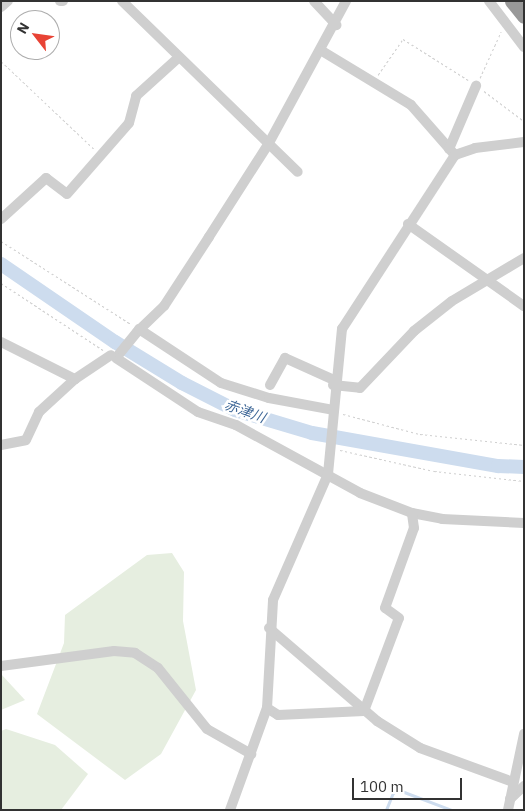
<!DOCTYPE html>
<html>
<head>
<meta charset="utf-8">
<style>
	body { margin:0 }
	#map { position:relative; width:525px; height:811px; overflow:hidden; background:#fff; font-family:"IBM Plex Sans","Noto Sans JP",sans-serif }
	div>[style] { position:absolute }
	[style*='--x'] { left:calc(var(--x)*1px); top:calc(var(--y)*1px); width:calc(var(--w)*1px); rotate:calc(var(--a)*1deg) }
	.green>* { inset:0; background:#e6eee0 }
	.stream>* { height:2.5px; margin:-1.25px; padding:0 1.25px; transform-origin:1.25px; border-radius:1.25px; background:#cddcee }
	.river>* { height:14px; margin:-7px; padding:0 7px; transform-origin:7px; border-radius:7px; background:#cddcee }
	.path>* { height:1px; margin-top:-0.5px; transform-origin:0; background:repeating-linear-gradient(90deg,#cfcfcf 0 2.5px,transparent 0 5px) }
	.minor>* { height:10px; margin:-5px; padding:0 5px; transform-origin:5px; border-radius:5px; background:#cfcfcf }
	.highway>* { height:15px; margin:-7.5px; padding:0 7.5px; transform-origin:7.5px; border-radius:7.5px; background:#999 }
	span { translate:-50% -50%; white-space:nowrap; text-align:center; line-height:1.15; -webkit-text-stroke:5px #fff; paint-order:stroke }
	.water-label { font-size:14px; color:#3d6696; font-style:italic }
	.frame { position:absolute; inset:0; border:2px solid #323232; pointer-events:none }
	.north { position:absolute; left:10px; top:10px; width:50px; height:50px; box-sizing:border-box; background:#fff; border:1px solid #adadad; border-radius:50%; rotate:300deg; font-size:14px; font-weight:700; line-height:20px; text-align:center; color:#323232 }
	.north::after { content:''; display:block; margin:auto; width:18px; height:22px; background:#e84335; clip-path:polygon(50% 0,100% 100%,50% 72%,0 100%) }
	.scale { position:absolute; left:352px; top:778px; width:110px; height:22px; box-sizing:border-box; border:2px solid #323232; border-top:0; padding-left:6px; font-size:15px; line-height:18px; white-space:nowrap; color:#323232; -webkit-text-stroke:4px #fff; paint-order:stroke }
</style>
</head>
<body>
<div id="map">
	<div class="green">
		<div style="clip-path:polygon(172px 553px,184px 572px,183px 621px,196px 690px,161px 754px,125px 780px,37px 714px,64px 643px,65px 615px,147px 555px)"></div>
		<div style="clip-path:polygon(1px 674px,25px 700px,1px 710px)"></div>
		<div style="clip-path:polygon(6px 729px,55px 745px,88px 774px,61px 810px,1px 810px,1px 731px)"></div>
	</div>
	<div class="stream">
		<div style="--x:386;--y:810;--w:18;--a:-68"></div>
		<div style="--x:393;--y:793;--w:7;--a:-27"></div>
		<div style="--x:399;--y:790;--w:57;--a:20.7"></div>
	</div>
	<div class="river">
		<div style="--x:1;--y:264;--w:138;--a:34.4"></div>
		<div style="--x:115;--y:342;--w:79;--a:31.5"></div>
		<div style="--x:182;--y:383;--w:59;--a:27"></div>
		<div style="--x:235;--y:410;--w:80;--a:16.6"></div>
		<div style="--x:312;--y:433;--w:189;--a:10.1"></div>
		<div style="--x:498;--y:466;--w:26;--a:2"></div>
	</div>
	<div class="path">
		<div style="--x:1;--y:61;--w:129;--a:43.4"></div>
		<div style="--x:378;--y:75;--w:44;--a:-55.2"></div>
		<div style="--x:403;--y:39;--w:77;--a:32.2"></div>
		<div style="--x:480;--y:78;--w:51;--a:-65.5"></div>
		<div style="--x:484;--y:91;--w:50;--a:36.9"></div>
		<div style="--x:1;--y:241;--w:154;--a:32.6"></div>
		<div style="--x:1;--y:283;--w:122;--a:33.3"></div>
		<div style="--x:343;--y:414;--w:80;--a:14.6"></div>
		<div style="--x:420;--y:434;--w:105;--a:6"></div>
		<div style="--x:340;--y:450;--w:96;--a:12.6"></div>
		<div style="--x:434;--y:471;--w:91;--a:6.3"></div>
	</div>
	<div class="minor">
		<div style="--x:60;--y:1;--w:3;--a:0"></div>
		<div style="--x:122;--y:1;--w:245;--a:44.2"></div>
		<div style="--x:314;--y:1;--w:33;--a:47"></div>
		<div style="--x:346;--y:1;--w:162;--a:118.5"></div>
		<div style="--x:269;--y:143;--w:112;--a:122.6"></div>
		<div style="--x:209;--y:237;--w:82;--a:123.1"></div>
		<div style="--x:164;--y:306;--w:37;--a:136"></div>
		<div style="--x:137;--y:332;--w:33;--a:129"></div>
		<div style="--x:116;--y:358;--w:98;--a:33.4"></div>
		<div style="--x:198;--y:412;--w:40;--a:18.9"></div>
		<div style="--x:236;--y:425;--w:141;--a:28.7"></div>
		<div style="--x:360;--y:493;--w:56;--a:21"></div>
		<div style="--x:412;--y:513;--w:31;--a:11"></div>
		<div style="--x:442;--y:519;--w:82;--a:2.8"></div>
		<div style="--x:489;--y:1;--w:58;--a:52.7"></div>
		<div style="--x:1;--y:7;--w:9;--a:-41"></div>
		<div style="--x:322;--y:51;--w:104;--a:31.2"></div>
		<div style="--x:411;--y:105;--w:67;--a:48.7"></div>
		<div style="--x:449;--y:149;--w:69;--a:-66.8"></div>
		<div style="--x:1;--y:219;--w:61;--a:-42.3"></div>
		<div style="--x:46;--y:178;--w:26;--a:37"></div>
		<div style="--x:67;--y:194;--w:94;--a:-48.9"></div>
		<div style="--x:129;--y:123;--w:28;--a:-75"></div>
		<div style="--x:136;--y:96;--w:57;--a:-42.1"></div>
		<div style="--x:408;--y:224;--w:142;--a:35.3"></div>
		<div style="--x:139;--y:329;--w:98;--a:33.4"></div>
		<div style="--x:221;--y:383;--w:50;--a:17.4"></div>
		<div style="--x:269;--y:398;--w:65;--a:10.6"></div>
		<div style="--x:1;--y:342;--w:83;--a:26.6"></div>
		<div style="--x:270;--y:385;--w:31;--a:-61"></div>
		<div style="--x:285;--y:358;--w:54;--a:24.2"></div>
		<div style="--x:333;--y:385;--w:27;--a:6"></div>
		<div style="--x:360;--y:388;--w:79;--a:-46.5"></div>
		<div style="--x:414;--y:331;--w:48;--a:-38.3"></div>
		<div style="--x:452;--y:301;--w:84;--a:-30.8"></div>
		<div style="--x:1;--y:445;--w:25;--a:-11"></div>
		<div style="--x:26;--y:440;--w:31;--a:-65"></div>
		<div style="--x:39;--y:412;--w:49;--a:-42.5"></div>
		<div style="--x:75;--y:379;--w:43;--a:-33.7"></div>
		<div style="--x:269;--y:628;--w:143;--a:40.7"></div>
		<div style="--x:377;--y:721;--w:51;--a:32.1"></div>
		<div style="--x:420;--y:748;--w:99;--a:20.1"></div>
		<div style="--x:1;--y:666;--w:114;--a:-7.6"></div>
		<div style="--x:114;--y:651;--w:21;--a:5"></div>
		<div style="--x:135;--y:653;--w:27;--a:33"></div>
		<div style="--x:158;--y:668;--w:78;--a:51.2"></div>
		<div style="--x:207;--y:729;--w:51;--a:29.6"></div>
		<div style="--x:267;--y:708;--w:13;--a:32"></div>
		<div style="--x:278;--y:715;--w:86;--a:-2.7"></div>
		<div style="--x:364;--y:711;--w:99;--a:-69.4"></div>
		<div style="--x:399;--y:618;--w:17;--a:-144"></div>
		<div style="--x:385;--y:608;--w:85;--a:-70.1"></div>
		<div style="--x:414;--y:528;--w:15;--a:-98"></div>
		<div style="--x:510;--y:799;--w:19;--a:-43"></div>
		<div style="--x:230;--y:810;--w:109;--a:-70.1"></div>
		<div style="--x:267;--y:708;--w:108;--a:-86.8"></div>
		<div style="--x:273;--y:600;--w:137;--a:-66.4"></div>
		<div style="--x:328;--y:474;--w:146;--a:-84.5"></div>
		<div style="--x:342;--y:329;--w:207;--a:-57"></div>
		<div style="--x:455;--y:155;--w:21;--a:-19"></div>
		<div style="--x:475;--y:148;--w:49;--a:-7"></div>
		<div style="--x:508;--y:810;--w:78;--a:-78.1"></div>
	</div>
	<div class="highway">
		<div style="--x:512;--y:1;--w:19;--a:51"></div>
	</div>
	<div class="water-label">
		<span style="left:245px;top:411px;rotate:20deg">赤津川</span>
	</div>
	<div class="frame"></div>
	<div class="north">N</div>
	<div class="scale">100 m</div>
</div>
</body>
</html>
